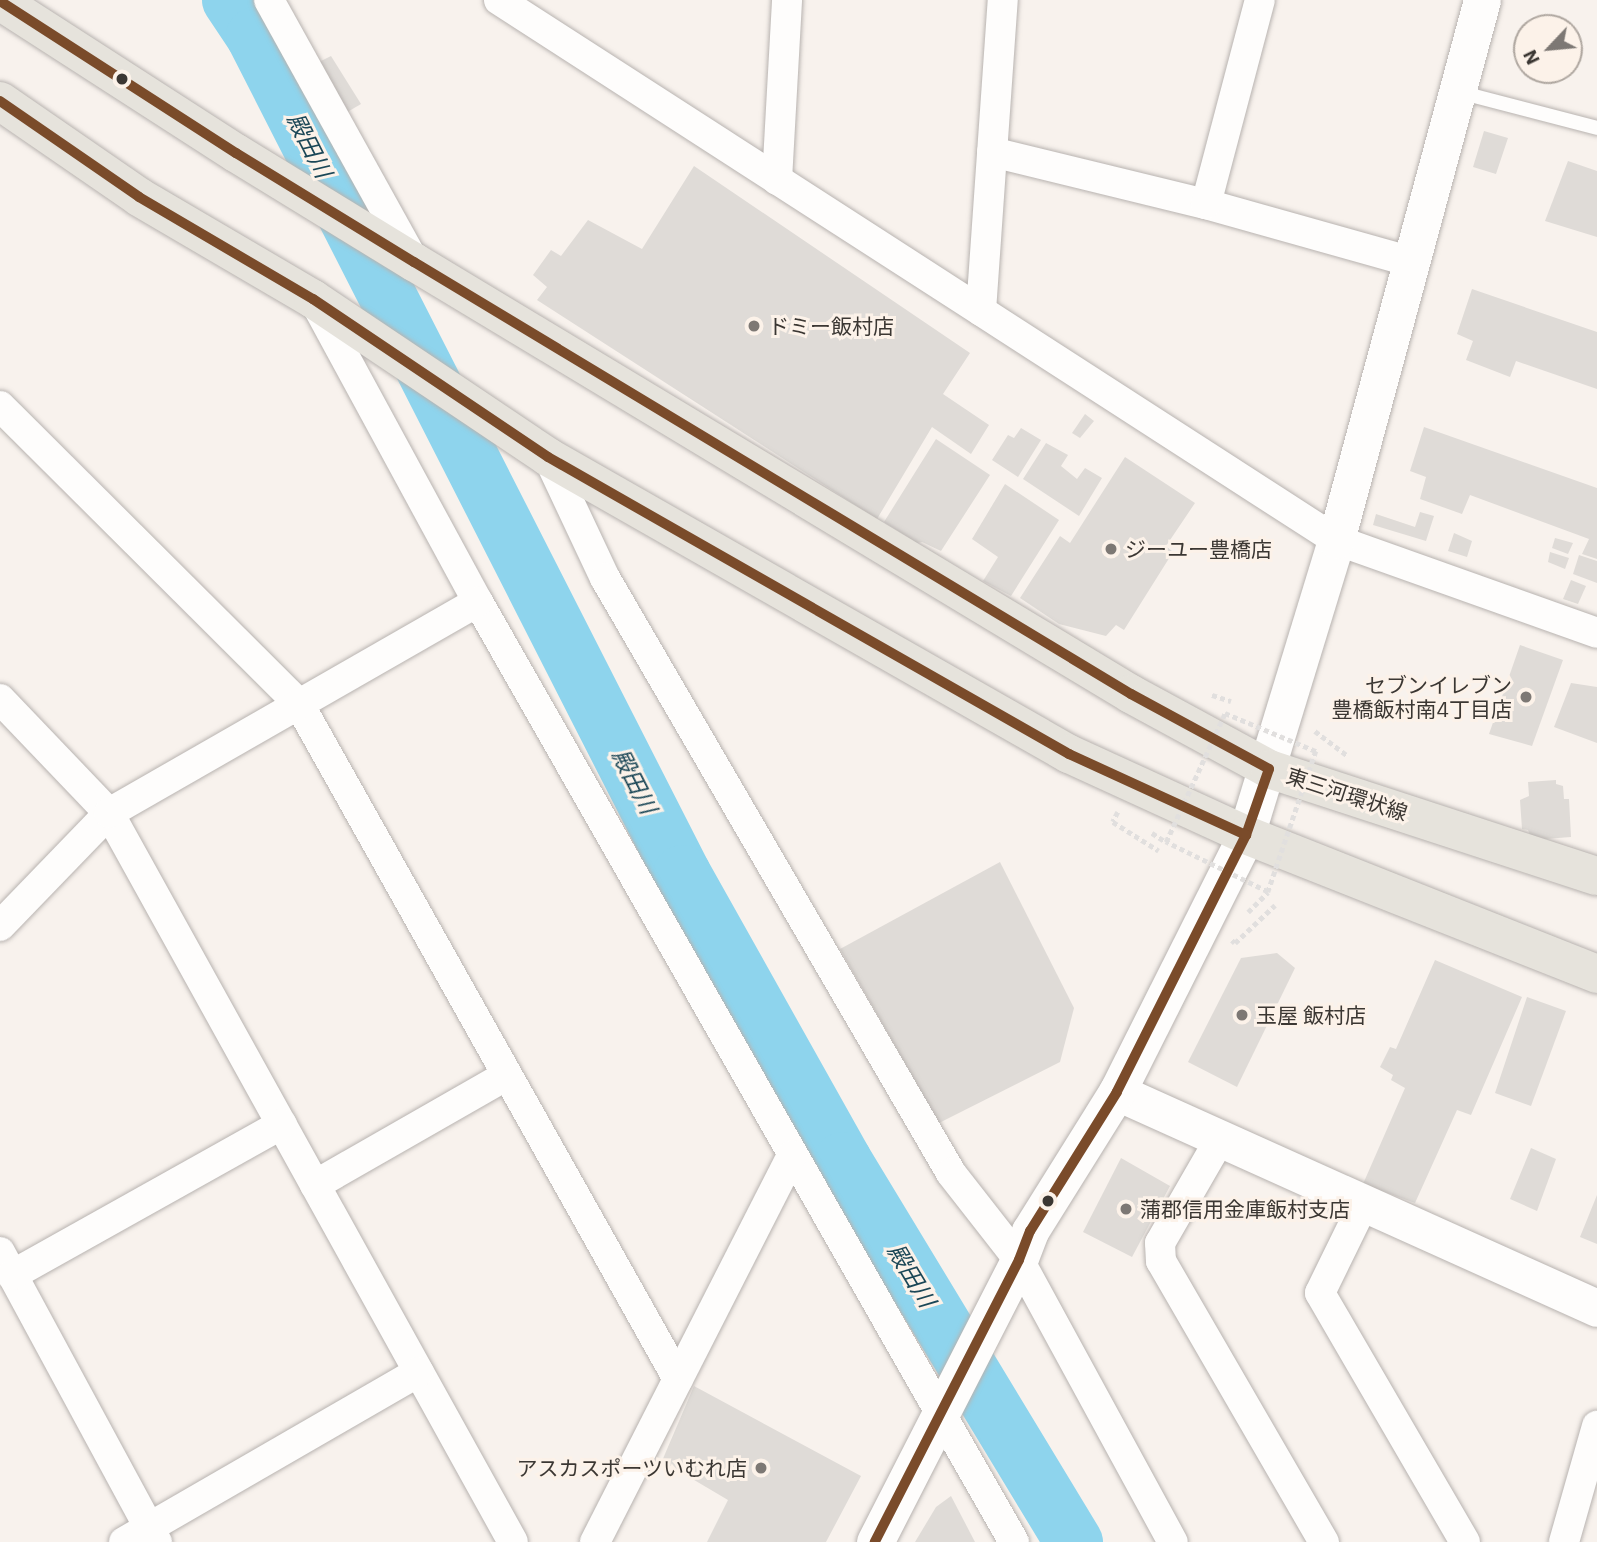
<!DOCTYPE html>
<html>
<head>
<meta charset="utf-8">
<style>
	body { margin:0 }
	#map { position:relative; width:1597px; height:1542px; overflow:hidden; background:#f8f2ed; font-family:"IBM Plex Sans","Noto Sans JP",sans-serif }
	div>[style] { position:absolute }
	[style*='--x'] { left:calc(var(--x)*1px); top:calc(var(--y)*1px); width:calc(var(--w)*1px); rotate:calc(var(--a)*1deg) }
	.river>* { height:58px; margin:-29px; padding:0 29px; transform-origin:29px; border-radius:29px; background:#8ed4ed }
	.building>* { inset:0; background:#dfdbd7 }
	.path>* { height:4.5px; margin-top:-2.25px; transform-origin:0; background:repeating-linear-gradient(90deg,#e1dfde 0 5px,transparent 0 8.5px) }
	.roads { filter:drop-shadow(0 0 2px #b8b3b0) drop-shadow(0 0 2px #b8b3b0) }
	.service>* { height:14px; margin:-7px; padding:0 7px; transform-origin:7px; border-radius:7px; background:#fefdfc }
	.minor>* { height:30px; margin:-15px; padding:0 15px; transform-origin:15px; border-radius:15px; background:#fefdfc }
	.tertiary>* { height:37px; margin:-18.5px; padding:0 18.5px; transform-origin:18.5px; border-radius:18.5px; background:#fefdfc }
	.primary>* { height:38px; margin:-19px; padding:0 19px; transform-origin:19px; border-radius:19px; background:#e6e3dc }
	.path-bridge>* { height:4.5px; margin-top:-2.25px; transform-origin:0; background:repeating-linear-gradient(90deg,#e1dfde 0 5px,transparent 0 8.5px) }
	.bus-1>* { height:10px; margin:-5px; padding:0 5px; transform-origin:5px; border-radius:5px; background:#7a4b2a }
	.dots>* { width:19px; height:19px; translate:-50% -50%; box-sizing:border-box; border:4px solid #fcf2e9; border-radius:50% }
	span { translate:-50% -50%; white-space:nowrap; text-align:center; line-height:1.15; -webkit-text-stroke:6px #fcf2e9; paint-order:stroke }
	.poi-label { font-size:21px; color:#3b3733 }
	.left { translate:0 -50%; text-align:left }
	.right { translate:-100% -50%; text-align:right }
	.street-label { font-size:21px; color:#3b3733 }
	.water-label { font-size:23px; color:#1b4757; font-style:italic }
	.north { position:absolute; left:1513px; top:14px; width:70px; height:70px; box-sizing:border-box; background:#fcf2e9; border:2px solid #afa7a0; border-radius:50%; rotate:244deg; font-size:19px; font-weight:700; line-height:28px; text-align:center; color:#3b3733 }
	.north::after { content:''; display:block; margin:auto; width:24px; height:32px; background:#7d7874; clip-path:polygon(50% 0,100% 100%,50% 72%,0 100%) }
</style>
</head>
<body>
<div id="map">
	<div class="river">
		<div style="--x:231;--y:0;--w:43;--a:56.3"></div>
		<div style="--x:255;--y:36;--w:941;--a:63"></div>
		<div style="--x:682;--y:874;--w:329;--a:60.7"></div>
		<div style="--x:843;--y:1161;--w:446;--a:58.8"></div>
	</div>
	<div class="building">
		<div style="clip-path:polygon(331px 56px,361px 104px,344px 114px,315px 64px)"></div>
		<div style="clip-path:polygon(1484px 131px,1508px 138px,1496px 174px,1473px 167px)"></div>
		<div style="clip-path:polygon(1568px 161px,1597px 171px,1597px 237px,1545px 221px)"></div>
		<div style="clip-path:polygon(694px 166px,970px 353px,943px 394px,989px 425px,971px 454px,932px 427px,877px 519px,537px 300px,547px 287px,533px 275px,551px 250px,561px 256px,588px 220px,642px 249px)"></div>
		<div style="clip-path:polygon(1472px 289px,1597px 332px,1597px 389px,1516px 361px,1510px 377px,1466px 360px,1473px 341px,1457px 334px)"></div>
		<div style="clip-path:polygon(1085px 414px,1094px 421px,1080px 438px,1072px 433px)"></div>
		<div style="clip-path:polygon(1424px 427px,1597px 488px,1597px 559px,1582px 554px,1589px 539px,1470px 495px,1462px 514px,1420px 499px,1426px 477px,1410px 471px)"></div>
		<div style="clip-path:polygon(1021px 428px,1041px 440px,1018px 477px,992px 460px,1008px 435px,1014px 438px)"></div>
		<div style="clip-path:polygon(936px 439px,990px 475px,941px 551px,922px 542px,917px 543px,884px 522px)"></div>
		<div style="clip-path:polygon(1046px 443px,1068px 455px,1061px 466px,1077px 479px,1085px 468px,1102px 478px,1079px 516px,1023px 479px)"></div>
		<div style="clip-path:polygon(1125px 457px,1195px 503px,1166px 546px,1173px 552px,1124px 630px,1116px 625px,1106px 636px,1059px 624px,1020px 598px,1060px 536px,1070px 543px)"></div>
		<div style="clip-path:polygon(1005px 484px,1059px 520px,1011px 596px,983px 581px,998px 557px,972px 539px)"></div>
		<div style="clip-path:polygon(1420px 512px,1434px 516px,1426px 541px,1373px 525px,1376px 514px,1415px 527px)"></div>
		<div style="clip-path:polygon(1454px 533px,1472px 541px,1467px 557px,1448px 551px)"></div>
		<div style="clip-path:polygon(1555px 538px,1573px 543px,1568px 554px,1552px 548px)"></div>
		<div style="clip-path:polygon(1550px 552px,1569px 558px,1565px 569px,1548px 562px)"></div>
		<div style="clip-path:polygon(1579px 555px,1597px 561px,1597px 583px,1573px 574px)"></div>
		<div style="clip-path:polygon(1571px 580px,1586px 586px,1578px 604px,1563px 599px)"></div>
		<div style="clip-path:polygon(1520px 645px,1563px 660px,1532px 746px,1489px 734px)"></div>
		<div style="clip-path:polygon(1571px 683px,1597px 687px,1597px 743px,1554px 727px)"></div>
		<div style="clip-path:polygon(1556px 780px,1556px 784px,1563px 786px,1564px 799px,1569px 799px,1571px 837px,1532px 840px,1528px 830px,1522px 829px,1520px 800px,1529px 796px,1528px 782px)"></div>
		<div style="clip-path:polygon(1000px 862px,1074px 1008px,1060px 1062px,939px 1123px,840px 949px)"></div>
		<div style="clip-path:polygon(1277px 953px,1295px 968px,1237px 1087px,1188px 1062px,1241px 958px)"></div>
		<div style="clip-path:polygon(1435px 960px,1522px 997px,1471px 1115px,1457px 1110px,1415px 1203px,1363px 1184px,1405px 1088px,1391px 1080px,1393px 1075px,1380px 1067px,1390px 1047px,1396px 1049px)"></div>
		<div style="clip-path:polygon(1527px 997px,1566px 1011px,1531px 1106px,1495px 1093px)"></div>
		<div style="clip-path:polygon(1531px 1148px,1556px 1159px,1537px 1211px,1510px 1199px)"></div>
		<div style="clip-path:polygon(1121px 1158px,1170px 1186px,1132px 1257px,1083px 1232px)"></div>
		<div style="clip-path:polygon(1597px 1195px,1597px 1244px,1580px 1237px)"></div>
		<div style="clip-path:polygon(694px 1386px,861px 1476px,826px 1542px,707px 1542px,728px 1500px,662px 1461px)"></div>
		<div style="clip-path:polygon(951px 1496px,975px 1542px,915px 1542px,936px 1507px)"></div>
	</div>
	<div class="path">
		<div style="--x:1212;--y:695;--w:20;--a:18"></div>
		<div style="--x:1315;--y:731;--w:41;--a:37.1"></div>
		<div style="--x:1118;--y:812;--w:11;--a:117"></div>
		<div style="--x:1113;--y:822;--w:54;--a:32.2"></div>
		<div style="--x:1152;--y:833;--w:17;--a:33"></div>
		<div style="--x:1248;--y:912;--w:28;--a:-45"></div>
		<div style="--x:1232;--y:940;--w:4;--a:45"></div>
		<div style="--x:1235;--y:943;--w:55;--a:-43.5"></div>
	</div>
	<div class="roads">
		<div class="service">
			<div style="--x:1459;--y:92;--w:143;--a:14.6"></div>
		</div>
		<div class="minor">
			<div style="--x:269;--y:0;--w:299;--a:61"></div>
			<div style="--x:499;--y:0;--w:996;--a:32.83"></div>
			<div style="--x:1336;--y:540;--w:277;--a:19.6"></div>
			<div style="--x:992;--y:152;--w:220;--a:13.7"></div>
			<div style="--x:1206;--y:204;--w:214;--a:15.7"></div>
			<div style="--x:777;--y:180;--w:180;--a:-86.8"></div>
			<div style="--x:1206;--y:204;--w:211;--a:-75.2"></div>
			<div style="--x:315;--y:302;--w:341;--a:61.5"></div>
			<div style="--x:478;--y:602;--w:1082;--a:60.31"></div>
			<div style="--x:981;--y:311;--w:312;--a:-86"></div>
			<div style="--x:0;--y:406;--w:422;--a:44.9"></div>
			<div style="--x:299;--y:704;--w:774;--a:60.69"></div>
			<div style="--x:548;--y:457;--w:134;--a:64.8"></div>
			<div style="--x:605;--y:578;--w:688;--a:59.82"></div>
			<div style="--x:951;--y:1173;--w:110;--a:52"></div>
			<div style="--x:1019;--y:1260;--w:321;--a:61.4"></div>
			<div style="--x:0;--y:699;--w:158;--a:46.3"></div>
			<div style="--x:109;--y:813;--w:833;--a:61.01"></div>
			<div style="--x:0;--y:926;--w:157;--a:-46"></div>
			<div style="--x:109;--y:813;--w:425;--a:-29.8"></div>
			<div style="--x:1220;--y:1139;--w:120;--a:120"></div>
			<div style="--x:1160;--y:1243;--w:18;--a:87"></div>
			<div style="--x:1161;--y:1261;--w:325;--a:59.9"></div>
			<div style="--x:315;--y:1185;--w:221;--a:-29.8"></div>
			<div style="--x:1364;--y:1203;--w:100;--a:116.1"></div>
			<div style="--x:1320;--y:1293;--w:288;--a:59.8"></div>
			<div style="--x:0;--y:1252;--w:330;--a:61.6"></div>
			<div style="--x:12;--y:1275;--w:309;--a:-29.2"></div>
			<div style="--x:124;--y:1542;--w:340;--a:-30"></div>
			<div style="--x:595;--y:1542;--w:434;--a:-63"></div>
			<div style="--x:1564;--y:1542;--w:121;--a:-74.1"></div>
		</div>
		<div class="tertiary">
			<div style="--x:1117;--y:1092;--w:526;--a:24.23"></div>
			<div style="--x:875;--y:1542;--w:317;--a:-62.9"></div>
			<div style="--x:1019;--y:1260;--w:31;--a:-69"></div>
			<div style="--x:1030;--y:1231;--w:164;--a:-58"></div>
			<div style="--x:1117;--y:1092;--w:288;--a:-63.3"></div>
			<div style="--x:1246;--y:835;--w:308;--a:-73"></div>
			<div style="--x:1336;--y:540;--w:559;--a:-74.87"></div>
		</div>
		<div class="primary">
			<div style="--x:0;--y:1;--w:281;--a:32.8"></div>
			<div style="--x:236;--y:153;--w:209;--a:31.5"></div>
			<div style="--x:414;--y:262;--w:837;--a:31.07"></div>
			<div style="--x:1131;--y:694;--w:157;--a:28.5"></div>
			<div style="--x:1269;--y:769;--w:345;--a:18.1"></div>
			<div style="--x:0;--y:101;--w:169;--a:34.6"></div>
			<div style="--x:139;--y:197;--w:202;--a:30.4"></div>
			<div style="--x:313;--y:299;--w:283;--a:33.9"></div>
			<div style="--x:548;--y:457;--w:600;--a:29.69"></div>
			<div style="--x:1069;--y:754;--w:195;--a:24.6"></div>
			<div style="--x:1246;--y:835;--w:378;--a:21.6"></div>
		</div>
	</div>
	<div class="path-bridge">
		<div style="--x:1225;--y:713;--w:99;--a:22.7"></div>
		<div style="--x:1316;--y:751;--w:149;--a:108.8"></div>
		<div style="--x:1268;--y:892;--w:114;--a:-153.9"></div>
		<div style="--x:1166;--y:842;--w:142;--a:-65.4"></div>
	</div>
	<div class="bus-1">
		<div style="--x:0;--y:1;--w:281;--a:32.8"></div>
		<div style="--x:236;--y:153;--w:209;--a:31.5"></div>
		<div style="--x:414;--y:262;--w:837;--a:31.07"></div>
		<div style="--x:1131;--y:694;--w:157;--a:28.5"></div>
		<div style="--x:1269;--y:769;--w:70;--a:109.2"></div>
		<div style="--x:1246;--y:835;--w:288;--a:116.7"></div>
		<div style="--x:1117;--y:1092;--w:164;--a:122"></div>
		<div style="--x:1030;--y:1231;--w:31;--a:111"></div>
		<div style="--x:1019;--y:1260;--w:317;--a:117.1"></div>
		<div style="--x:0;--y:101;--w:169;--a:34.6"></div>
		<div style="--x:139;--y:197;--w:202;--a:30.4"></div>
		<div style="--x:313;--y:299;--w:283;--a:33.9"></div>
		<div style="--x:548;--y:457;--w:600;--a:29.69"></div>
		<div style="--x:1069;--y:754;--w:195;--a:24.6"></div>
	</div>
	<div class="dots">
		<div style="left:122px;top:79px;background:#3b3733"></div>
		<div style="left:754px;top:326px;background:#7d7874"></div>
		<div style="left:1111px;top:549px;background:#7d7874"></div>
		<div style="left:1526px;top:697px;background:#7d7874"></div>
		<div style="left:1242px;top:1015px;background:#7d7874"></div>
		<div style="left:1048px;top:1201px;background:#3b3733"></div>
		<div style="left:1126px;top:1209px;background:#7d7874"></div>
		<div style="left:761px;top:1468px;background:#7d7874"></div>
	</div>
	<div class="poi-label">
		<span class="left" style="left:768px;top:326px">ドミー飯村店</span>
		<span class="left" style="left:1125px;top:549px">ジーユー豊橋店</span>
		<span class="right" style="left:1512px;top:697px">セブンイレブン<br>豊橋飯村南4丁目店</span>
		<span class="left" style="left:1256px;top:1015px">玉屋 飯村店</span>
		<span class="left" style="left:1140px;top:1209px">蒲郡信用金庫飯村支店</span>
		<span class="right" style="left:747px;top:1468px">アスカスポーツいむれ店</span>
	</div>
	<div class="street-label">
		<span style="left:1347px;top:794px;rotate:18deg">東三河環状線</span>
	</div>
	<div class="water-label">
		<span style="left:310px;top:145px;rotate:63deg">殿田川</span>
		<span style="left:635px;top:781px;rotate:63deg">殿田川</span>
		<span style="left:912px;top:1275px;rotate:59deg">殿田川</span>
	</div>
	<div class="north">N</div>
</div>
</body>
</html>
